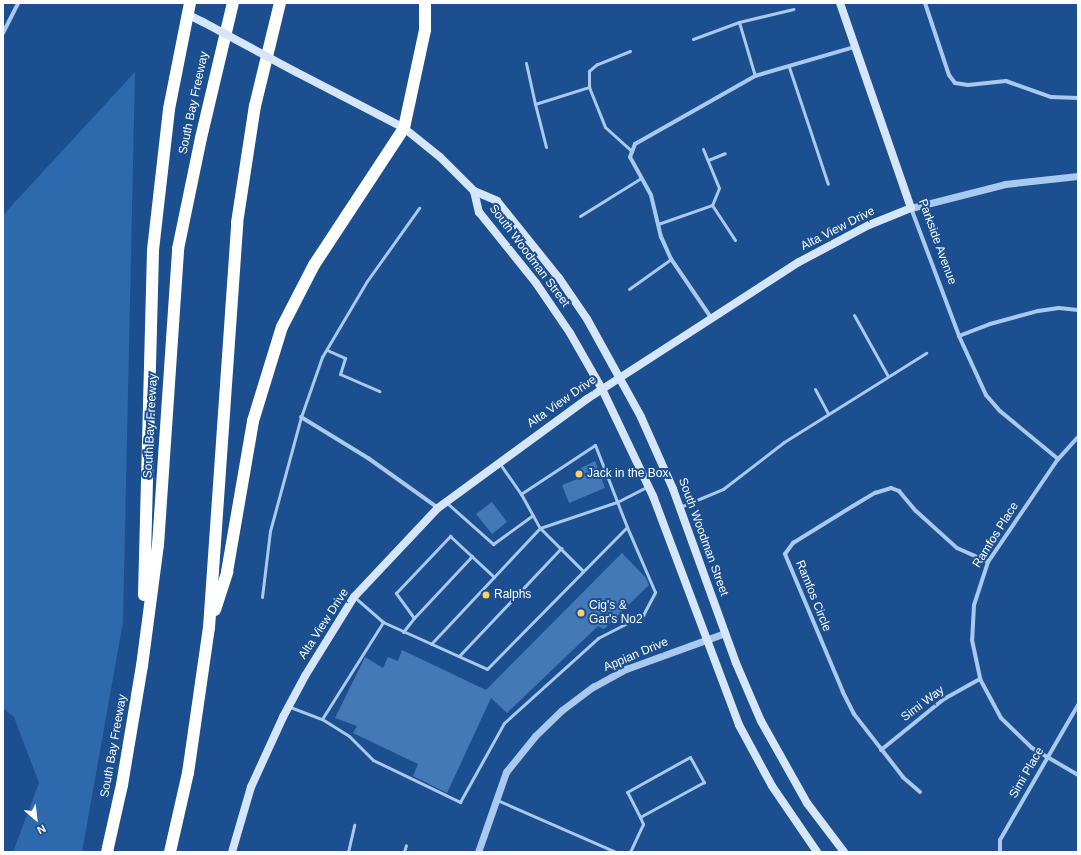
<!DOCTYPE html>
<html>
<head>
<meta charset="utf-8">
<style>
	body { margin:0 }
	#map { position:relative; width:1081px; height:855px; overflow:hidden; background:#1b4f8f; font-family:Arial,sans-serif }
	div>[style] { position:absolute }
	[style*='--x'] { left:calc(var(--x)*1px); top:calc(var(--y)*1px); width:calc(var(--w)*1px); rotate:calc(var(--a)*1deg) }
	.green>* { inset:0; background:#2e69ad }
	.building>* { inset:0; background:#4478b7 }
	.service>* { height:3px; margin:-1.5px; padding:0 1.5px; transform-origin:1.5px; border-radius:1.5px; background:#a9c9ee }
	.minor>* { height:4px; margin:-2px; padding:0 2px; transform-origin:2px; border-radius:2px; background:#a9c9ee }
	.tertiary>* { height:7px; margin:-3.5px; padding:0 3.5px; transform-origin:3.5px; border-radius:3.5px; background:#a9c9ee }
	.secondary>* { height:8px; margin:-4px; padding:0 4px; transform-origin:4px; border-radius:4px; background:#d6e6fa }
	.motorway>* { height:12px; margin:-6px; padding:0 6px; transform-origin:6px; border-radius:6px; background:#fff }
	.secondary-bridge>* { height:8px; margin:-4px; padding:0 4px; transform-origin:4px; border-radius:4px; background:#d6e6fa }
	.dots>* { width:11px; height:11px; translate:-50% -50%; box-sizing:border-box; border:2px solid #1b4f8f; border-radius:50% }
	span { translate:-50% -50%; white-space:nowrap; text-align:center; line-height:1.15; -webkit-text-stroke:4px #1b4f8f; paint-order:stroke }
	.street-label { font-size:12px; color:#fff }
	.poi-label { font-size:12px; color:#fff }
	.left { translate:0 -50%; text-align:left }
	.frame { position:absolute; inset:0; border:4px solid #fff; pointer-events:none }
	.north { position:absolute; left:16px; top:799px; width:40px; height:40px; -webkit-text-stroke:3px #1b4f8f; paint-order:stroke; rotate:152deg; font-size:11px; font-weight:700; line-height:16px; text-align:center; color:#fff }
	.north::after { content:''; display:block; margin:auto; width:14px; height:18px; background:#fff; clip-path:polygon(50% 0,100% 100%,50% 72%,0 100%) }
</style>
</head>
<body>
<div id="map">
	<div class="green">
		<div style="clip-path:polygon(135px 72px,123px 622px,82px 852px,13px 852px,39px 783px,14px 717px,3px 708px,3px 215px)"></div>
	</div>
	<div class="building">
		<div style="clip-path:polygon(595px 461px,605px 488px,569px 503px,562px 485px,580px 478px,579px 476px,582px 473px,581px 468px)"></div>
		<div style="clip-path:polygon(492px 502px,507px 522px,492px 534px,476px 514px)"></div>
		<div style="clip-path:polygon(622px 553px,646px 578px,649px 585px,604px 629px,598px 626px,507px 713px,491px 698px,447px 793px,413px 776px,418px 764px,353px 733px,357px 726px,335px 718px,365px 657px,383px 668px,388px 657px,398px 661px,402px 650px,486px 690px)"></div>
	</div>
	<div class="service">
		<div style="--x:693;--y:39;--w:49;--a:-20.3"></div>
		<div style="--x:630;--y:51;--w:35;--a:158"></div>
		<div style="--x:597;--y:64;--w:11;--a:139"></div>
		<div style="--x:589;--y:71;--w:16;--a:90"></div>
		<div style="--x:589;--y:87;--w:43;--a:68.2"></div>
		<div style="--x:605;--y:127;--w:36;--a:42"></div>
		<div style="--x:526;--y:63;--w:42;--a:77.6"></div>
		<div style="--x:789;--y:67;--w:123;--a:71.6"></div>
		<div style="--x:755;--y:76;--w:56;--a:-106.5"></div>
		<div style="--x:739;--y:22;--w:56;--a:-13.5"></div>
		<div style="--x:546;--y:147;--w:44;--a:-104.3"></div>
		<div style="--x:535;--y:104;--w:57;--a:-17.5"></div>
		<div style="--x:703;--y:149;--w:42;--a:67.7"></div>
		<div style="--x:719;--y:188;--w:18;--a:112"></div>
		<div style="--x:708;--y:160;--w:18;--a:-22"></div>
		<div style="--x:580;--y:216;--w:72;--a:-31.9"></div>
		<div style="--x:658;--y:224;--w:57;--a:-19.4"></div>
		<div style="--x:712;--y:205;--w:42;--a:56.7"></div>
		<div style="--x:629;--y:289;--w:52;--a:-35.5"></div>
		<div style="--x:854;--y:315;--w:70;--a:60.9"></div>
		<div style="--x:327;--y:350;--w:20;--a:24"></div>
		<div style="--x:345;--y:358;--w:17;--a:107"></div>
		<div style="--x:340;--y:374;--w:43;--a:23.6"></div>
		<div style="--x:815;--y:389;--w:27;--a:62"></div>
		<div style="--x:521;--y:494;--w:39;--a:61"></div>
		<div style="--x:540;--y:528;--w:81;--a:-18.7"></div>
		<div style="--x:617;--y:502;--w:34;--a:-27"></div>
		<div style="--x:447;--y:503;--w:62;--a:41.7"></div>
		<div style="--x:493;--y:544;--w:49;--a:-35.9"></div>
		<div style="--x:680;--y:507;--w:47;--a:-22.7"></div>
		<div style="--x:723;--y:489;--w:77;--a:-37.6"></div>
		<div style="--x:784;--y:442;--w:168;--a:-32.1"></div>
		<div style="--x:262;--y:597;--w:66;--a:-83.1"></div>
		<div style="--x:270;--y:531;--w:118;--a:-74.8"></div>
		<div style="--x:301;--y:417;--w:64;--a:-70.7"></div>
		<div style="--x:322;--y:357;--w:88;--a:-59.4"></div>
		<div style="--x:367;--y:281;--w:90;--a:-54.5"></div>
		<div style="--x:414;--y:618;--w:85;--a:-46.9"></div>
		<div style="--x:383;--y:622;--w:114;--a:24.3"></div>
		<div style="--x:487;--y:669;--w:199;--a:-45.4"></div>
		<div style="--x:627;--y:527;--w:88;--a:-111.3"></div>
		<div style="--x:595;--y:445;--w:89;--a:146.5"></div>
		<div style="--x:521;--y:494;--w:37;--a:-125"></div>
		<div style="--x:403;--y:632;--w:18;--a:-52"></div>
		<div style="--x:414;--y:618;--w:31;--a:-126"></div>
		<div style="--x:396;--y:593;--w:79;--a:-46.5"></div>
		<div style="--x:450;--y:536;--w:60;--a:43"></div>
		<div style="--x:431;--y:644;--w:159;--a:-46.8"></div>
		<div style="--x:540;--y:528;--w:61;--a:45"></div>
		<div style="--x:459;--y:656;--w:149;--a:-46.6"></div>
		<div style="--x:290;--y:707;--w:34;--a:21"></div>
		<div style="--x:322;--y:719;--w:115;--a:-57.8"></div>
		<div style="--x:383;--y:622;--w:37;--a:-139"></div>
		<div style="--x:322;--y:719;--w:32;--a:32"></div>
		<div style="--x:349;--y:736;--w:34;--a:45"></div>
		<div style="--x:373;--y:760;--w:97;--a:25.8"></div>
		<div style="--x:460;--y:802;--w:90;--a:-60.9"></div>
		<div style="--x:504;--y:723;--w:127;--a:-42.1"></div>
		<div style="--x:598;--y:638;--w:51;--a:-27.1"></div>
		<div style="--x:643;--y:615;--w:26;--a:-62"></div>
		<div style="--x:655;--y:592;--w:71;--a:-113.3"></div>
		<div style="--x:497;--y:800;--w:130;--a:23.6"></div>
		<div style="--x:348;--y:852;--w:28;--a:-77"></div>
		<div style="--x:404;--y:852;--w:7;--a:-74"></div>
		<div style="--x:630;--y:852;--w:31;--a:-65"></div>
		<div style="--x:643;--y:824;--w:8;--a:-113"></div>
		<div style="--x:640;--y:817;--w:28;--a:-117"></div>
		<div style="--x:627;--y:792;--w:72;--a:-29.1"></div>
		<div style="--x:690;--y:757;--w:29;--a:61"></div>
		<div style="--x:704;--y:782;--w:73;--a:151.3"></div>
	</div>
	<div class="minor">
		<div style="--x:925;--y:3;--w:76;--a:71.6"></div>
		<div style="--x:949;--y:75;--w:10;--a:53"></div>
		<div style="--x:955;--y:83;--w:13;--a:9"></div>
		<div style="--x:968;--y:85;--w:38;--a:-6"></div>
		<div style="--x:1006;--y:81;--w:48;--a:19.6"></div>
		<div style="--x:1051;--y:97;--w:27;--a:2"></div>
		<div style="--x:3;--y:33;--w:34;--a:-63"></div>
		<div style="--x:911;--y:208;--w:137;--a:69.4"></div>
		<div style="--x:959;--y:336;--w:65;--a:65.4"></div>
		<div style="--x:986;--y:395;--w:21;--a:49"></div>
		<div style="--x:1000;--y:411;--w:75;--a:39.6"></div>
		<div style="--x:712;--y:319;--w:73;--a:-124.3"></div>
		<div style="--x:671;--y:259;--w:24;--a:-114"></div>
		<div style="--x:661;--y:237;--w:43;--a:-103.4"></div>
		<div style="--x:651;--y:195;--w:43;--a:-118.9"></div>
		<div style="--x:630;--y:157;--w:14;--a:-69"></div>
		<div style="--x:635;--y:144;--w:138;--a:-29.5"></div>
		<div style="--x:755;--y:76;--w:103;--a:-16.3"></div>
		<div style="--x:959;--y:336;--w:33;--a:-21"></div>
		<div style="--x:990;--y:324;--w:50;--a:-15.2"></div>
		<div style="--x:1038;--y:311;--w:21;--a:-8"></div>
		<div style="--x:1059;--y:308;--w:19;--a:6"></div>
		<div style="--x:301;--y:417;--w:79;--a:31.5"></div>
		<div style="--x:368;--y:458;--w:86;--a:35.5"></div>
		<div style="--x:1078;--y:437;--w:30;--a:132"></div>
		<div style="--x:1058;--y:459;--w:125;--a:124.2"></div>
		<div style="--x:988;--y:562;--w:45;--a:108"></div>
		<div style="--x:974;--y:605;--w:35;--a:93"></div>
		<div style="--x:972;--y:640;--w:40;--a:78"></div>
		<div style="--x:980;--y:679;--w:44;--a:61.7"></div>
		<div style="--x:1001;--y:718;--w:43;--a:44.1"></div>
		<div style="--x:1032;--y:748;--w:53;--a:30.4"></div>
		<div style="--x:881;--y:750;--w:81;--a:-39"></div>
		<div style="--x:944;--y:699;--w:41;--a:-29.1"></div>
		<div style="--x:920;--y:792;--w:23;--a:-139"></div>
		<div style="--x:903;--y:777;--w:80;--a:-127.9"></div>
		<div style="--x:854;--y:714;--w:25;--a:-117"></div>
		<div style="--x:843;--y:692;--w:150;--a:-112.8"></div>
		<div style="--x:785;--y:554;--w:14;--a:-54"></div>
		<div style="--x:793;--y:543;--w:70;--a:-31.7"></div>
		<div style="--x:853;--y:506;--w:26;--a:-31"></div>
		<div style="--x:875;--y:493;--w:17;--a:-17"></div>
		<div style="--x:891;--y:488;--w:9;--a:21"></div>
		<div style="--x:899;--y:491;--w:26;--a:50"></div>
		<div style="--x:916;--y:511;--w:55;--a:42.1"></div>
		<div style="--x:957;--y:548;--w:34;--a:24"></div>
		<div style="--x:1000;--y:852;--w:12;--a:-90"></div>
		<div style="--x:1000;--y:840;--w:156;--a:-60"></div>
	</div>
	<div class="tertiary">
		<div style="--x:911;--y:208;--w:97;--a:-14.3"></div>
		<div style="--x:1005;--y:184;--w:73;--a:-6.3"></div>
		<div style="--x:478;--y:852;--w:85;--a:-70.7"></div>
		<div style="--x:506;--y:772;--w:46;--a:-51.1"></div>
		<div style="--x:535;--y:736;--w:37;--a:-44"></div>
		<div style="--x:562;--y:710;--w:39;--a:-37"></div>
		<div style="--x:593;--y:687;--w:38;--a:-29"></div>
		<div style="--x:626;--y:669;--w:105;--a:-20"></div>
	</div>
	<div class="secondary">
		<div style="--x:187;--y:14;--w:18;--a:27"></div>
		<div style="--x:296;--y:72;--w:122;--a:27.4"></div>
		<div style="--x:404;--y:128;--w:46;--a:38.9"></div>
		<div style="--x:440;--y:157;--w:48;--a:45"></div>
		<div style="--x:474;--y:191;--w:25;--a:23"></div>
		<div style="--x:497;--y:201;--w:99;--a:51.2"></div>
		<div style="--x:559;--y:278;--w:50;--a:55.7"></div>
		<div style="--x:587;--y:319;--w:112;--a:61.1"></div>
		<div style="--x:641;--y:417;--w:79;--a:66"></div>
		<div style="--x:673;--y:489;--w:185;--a:70.1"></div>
		<div style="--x:736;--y:663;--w:63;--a:66.7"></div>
		<div style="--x:761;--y:721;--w:94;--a:60.7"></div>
		<div style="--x:807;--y:803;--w:61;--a:52.9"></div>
		<div style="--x:474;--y:191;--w:22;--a:77"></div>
		<div style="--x:479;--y:212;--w:91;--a:51.2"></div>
		<div style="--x:536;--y:283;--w:60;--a:55.8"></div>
		<div style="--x:570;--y:333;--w:64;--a:60.3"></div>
		<div style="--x:602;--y:389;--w:119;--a:64.5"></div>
		<div style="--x:653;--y:496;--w:245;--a:69.4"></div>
		<div style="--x:739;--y:725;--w:69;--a:61.6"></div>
		<div style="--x:772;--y:786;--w:80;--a:55.7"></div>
		<div style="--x:232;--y:852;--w:68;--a:-73.7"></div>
		<div style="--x:251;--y:787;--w:77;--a:-65.4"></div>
		<div style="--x:283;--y:717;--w:47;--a:-61.8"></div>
		<div style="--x:305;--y:676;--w:93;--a:-58.2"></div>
		<div style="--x:354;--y:597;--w:122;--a:-46.7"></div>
		<div style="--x:438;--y:508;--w:185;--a:-36.2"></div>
		<div style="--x:587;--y:399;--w:252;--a:-32.9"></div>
		<div style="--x:799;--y:262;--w:79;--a:-27.9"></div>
		<div style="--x:869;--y:225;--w:45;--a:-22"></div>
		<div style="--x:911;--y:208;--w:217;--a:-109.1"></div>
	</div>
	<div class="motorway">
		<div style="--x:144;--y:595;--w:345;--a:-88.5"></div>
		<div style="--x:153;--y:250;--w:142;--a:-83.5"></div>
		<div style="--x:169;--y:109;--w:108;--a:-78.8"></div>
		<div style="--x:215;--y:610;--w:40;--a:-72"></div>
		<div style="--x:227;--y:572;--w:153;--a:-80.2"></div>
		<div style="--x:253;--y:421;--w:98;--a:-72.9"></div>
		<div style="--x:282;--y:327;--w:70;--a:-62.7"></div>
		<div style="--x:314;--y:265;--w:164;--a:-56.7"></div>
		<div style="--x:404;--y:128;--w:100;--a:-77.9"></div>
		<div style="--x:425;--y:30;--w:27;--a:-90"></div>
		<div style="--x:107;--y:852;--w:69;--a:-77.4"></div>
		<div style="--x:122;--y:785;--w:121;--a:-80.5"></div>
		<div style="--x:142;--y:666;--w:122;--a:-82.5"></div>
		<div style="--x:158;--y:545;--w:297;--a:-86.1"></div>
		<div style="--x:178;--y:249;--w:113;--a:-78.3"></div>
		<div style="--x:201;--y:138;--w:139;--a:-76.7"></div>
		<div style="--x:170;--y:852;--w:81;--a:-77.2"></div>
		<div style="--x:188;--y:773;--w:147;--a:-81.8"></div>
		<div style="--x:209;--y:628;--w:406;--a:-86"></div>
		<div style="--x:237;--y:223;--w:118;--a:-81.3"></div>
		<div style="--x:255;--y:106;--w:106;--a:-76.4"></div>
	</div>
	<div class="secondary-bridge">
		<div style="--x:203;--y:22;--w:106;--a:28.3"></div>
	</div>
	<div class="dots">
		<div style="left:579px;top:474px;background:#ffd166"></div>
		<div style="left:486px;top:595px;background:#ffd166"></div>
		<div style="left:581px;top:613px;background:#ffd166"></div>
	</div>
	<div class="street-label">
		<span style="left:194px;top:103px;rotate:-78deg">South Bay Freeway</span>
		<span style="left:838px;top:229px;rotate:-27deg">Alta View Drive</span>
		<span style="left:937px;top:242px;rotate:70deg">Parkside Avenue</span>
		<span style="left:529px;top:256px;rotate:53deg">South Woodman Street</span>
		<span style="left:562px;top:402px;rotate:-35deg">Alta View Drive</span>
		<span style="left:151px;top:426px;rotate:-87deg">South Bay Freeway</span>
		<span style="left:996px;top:535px;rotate:-58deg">Ramfos Place</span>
		<span style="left:703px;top:537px;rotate:70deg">South Woodman Street</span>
		<span style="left:813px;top:596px;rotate:68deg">Ramfos Circle</span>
		<span style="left:324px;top:624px;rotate:-57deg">Alta View Drive</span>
		<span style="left:636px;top:655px;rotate:-23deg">Appian Drive</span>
		<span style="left:923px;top:704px;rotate:-37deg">Simi Way</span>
		<span style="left:114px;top:746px;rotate:-80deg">South Bay Freeway</span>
		<span style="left:1027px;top:773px;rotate:-60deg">Simi Place</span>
	</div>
	<div class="poi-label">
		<span class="left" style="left:587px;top:474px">Jack in the Box</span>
		<span class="left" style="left:494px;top:595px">Ralphs</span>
		<span class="left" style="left:589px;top:613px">Cig's &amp;<br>Gar's No2</span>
	</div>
	<div class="frame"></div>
	<div class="north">N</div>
</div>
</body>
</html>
